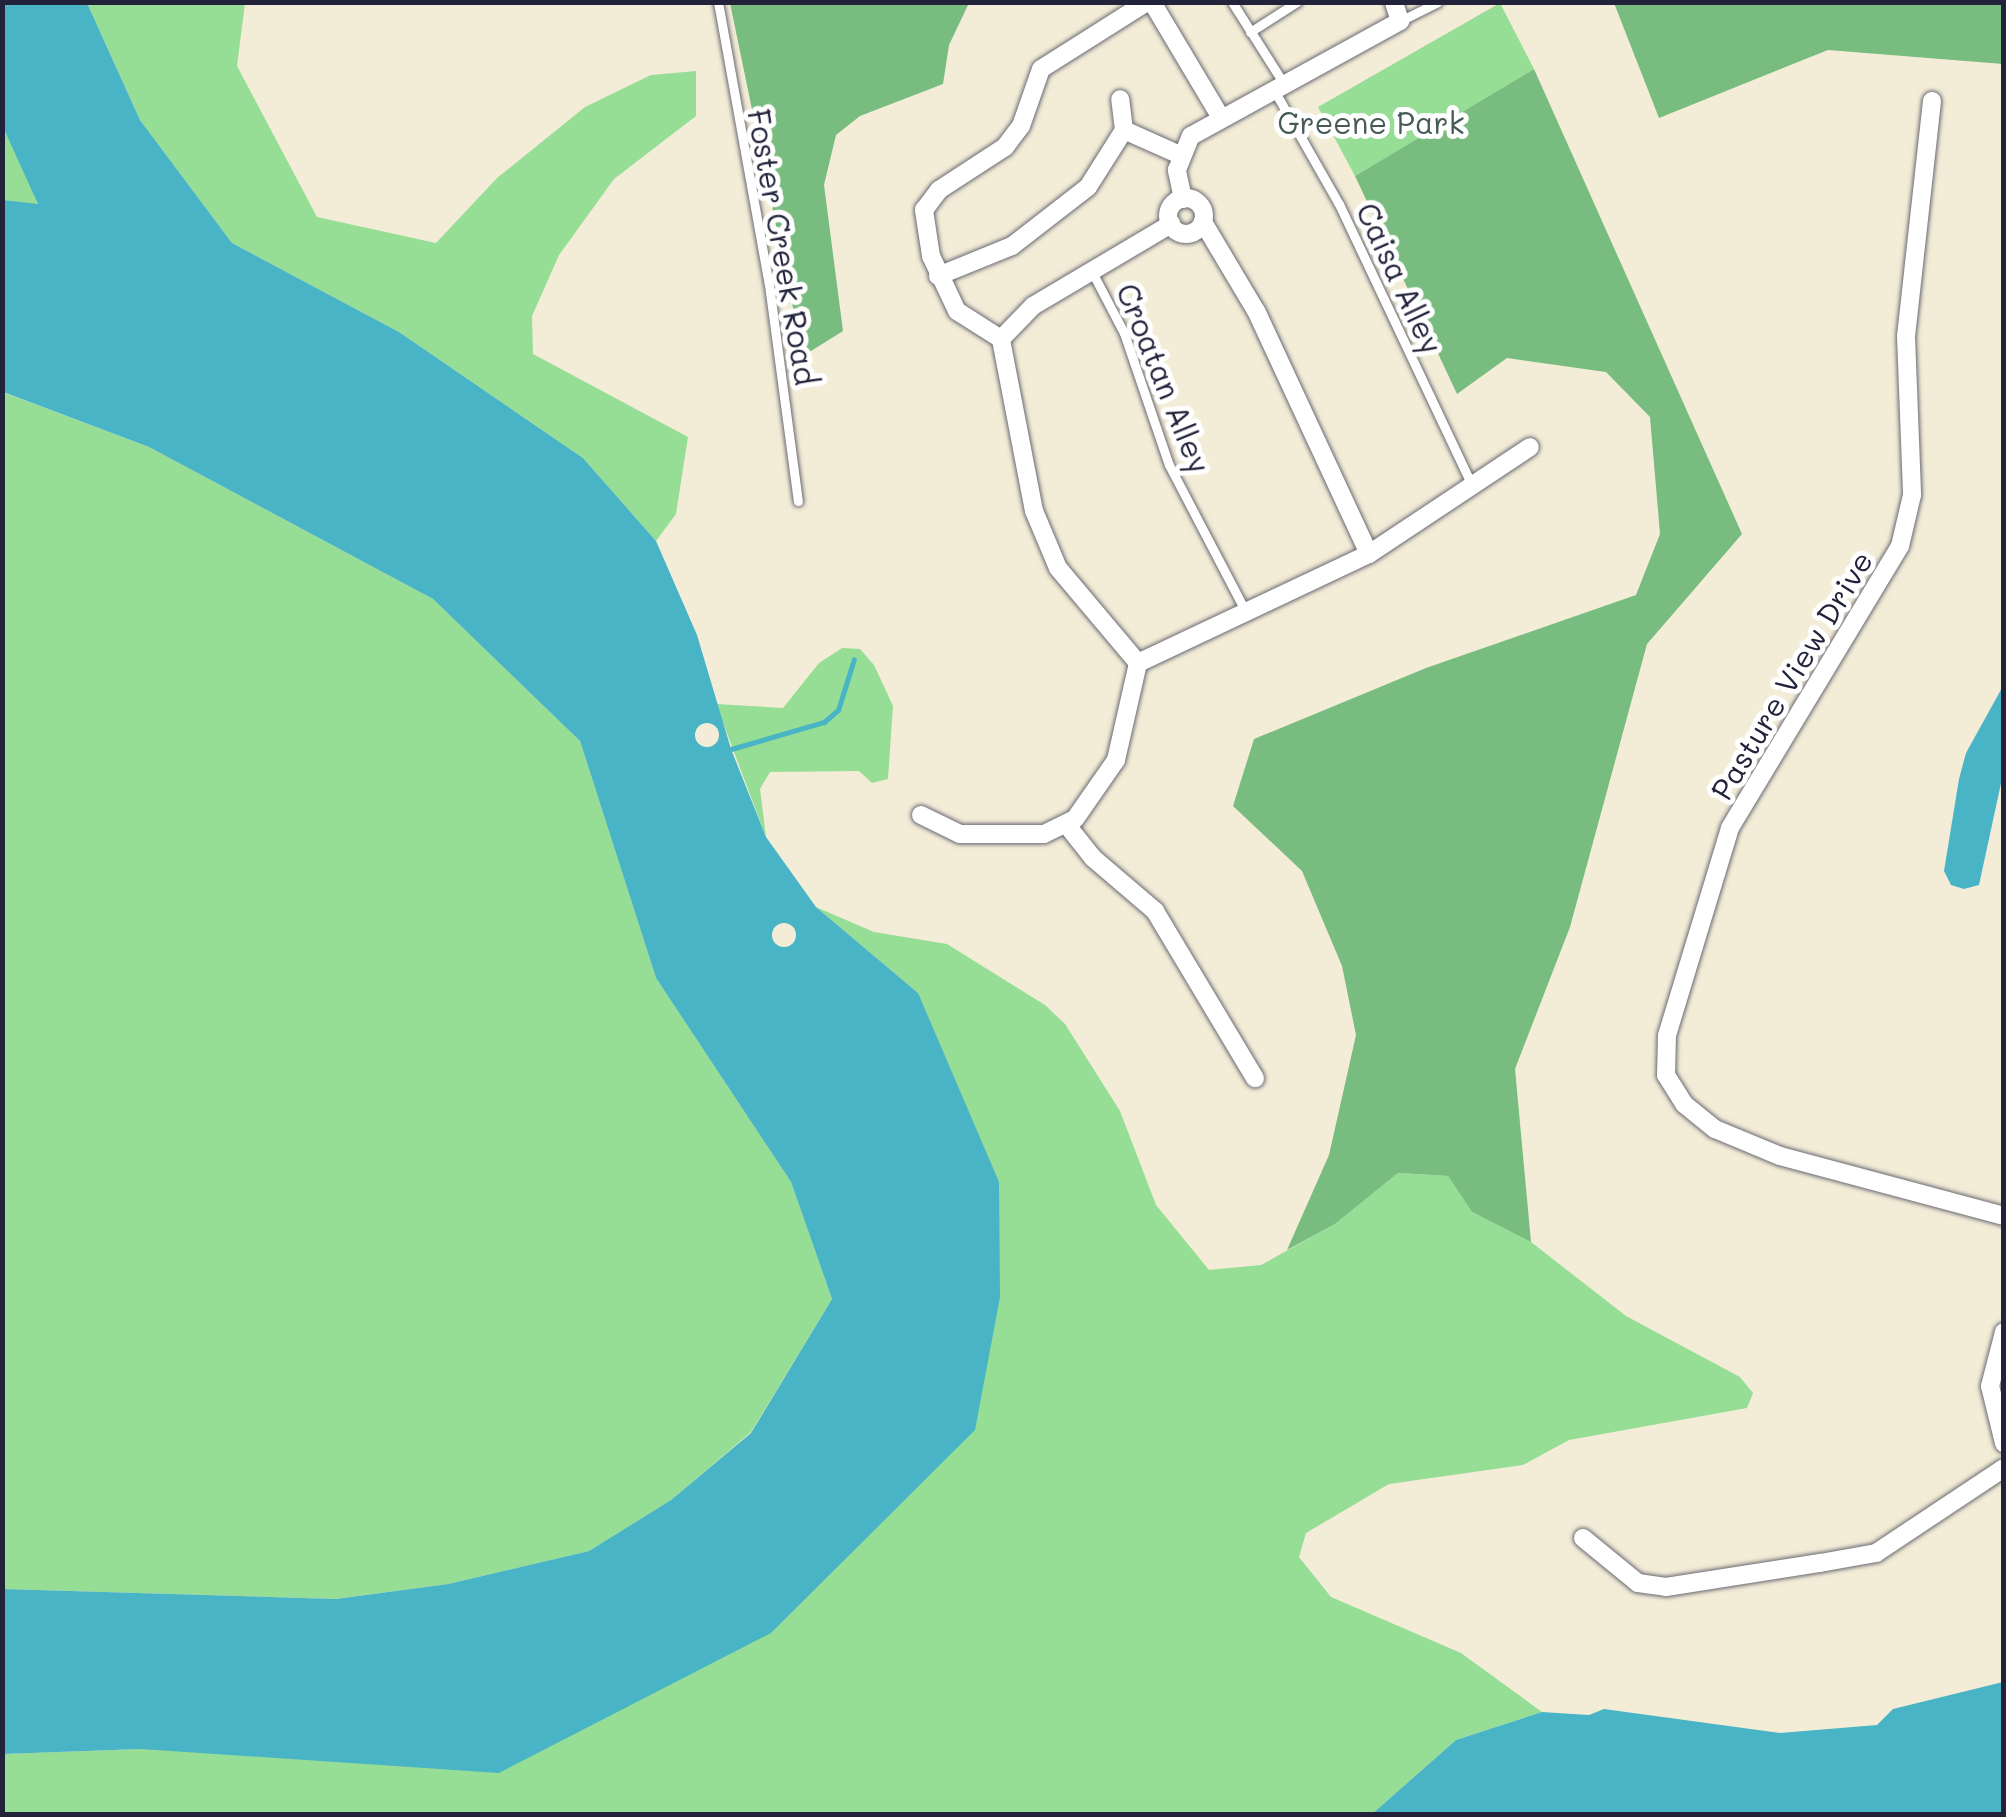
<!DOCTYPE html>
<html>
<head>
<meta charset="utf-8">
<style>
	body { margin:0 }
	#map { position:relative; width:2006px; height:1817px; overflow:hidden; background:#f3edd8; font-family:Mali,sans-serif }
	div>[style] { position:absolute }
	[style*='--x'] { left:calc(var(--x)*1px); top:calc(var(--y)*1px); width:calc(var(--w)*1px); rotate:calc(var(--a)*1deg) }
	.green>* { inset:0; background:#96dd96 }
	.forest>* { inset:0; background:#78bc7f }
	.water>* { inset:0; background:#49b4c6 }
	.pier>* { inset:0; background:#f3edd8 }
	.round { border-radius:50% }
	.stream>* { height:5px; margin:-2.5px; padding:0 2.5px; transform-origin:2.5px; border-radius:2.5px; background:#49b4c6 }
	.roads { filter:drop-shadow(0 0 2px #6b6972) drop-shadow(0 0 2px #6b6972) }
	.service>* { height:9px; margin:-4.5px; padding:0 4.5px; transform-origin:4.5px; border-radius:4.5px; background:#fff }
	.minor>* { height:18px; margin:-9px; padding:0 9px; transform-origin:9px; border-radius:9px; background:#fff }
	.minor>.ring { margin:-9px; padding:0; box-sizing:content-box; background:none; border:18px solid #fff; border-radius:50% }
	span { translate:-50% -50%; white-space:nowrap; text-align:center; line-height:1.15; -webkit-text-stroke:10px #fff; paint-order:stroke }
	.park-label { font-size:30px; color:#455a56 }
	.street-label { font-size:30px; color:#22223b }
	.frame { position:absolute; inset:0; border:5px solid #22223b; pointer-events:none }
</style>
</head>
<body>
<div id="map">
	<div class="green">
		<div style="clip-path:polygon(87px 3px,245px 3px,237px 66px,317px 217px,436px 243px,497px 178px,585px 107px,651px 75px,696px 71px,696px 116px,614px 179px,559px 255px,532px 316px,533px 354px,688px 437px,676px 514px,656px 541px,583px 458px,399px 332px,232px 243px,140px 120px)"></div>
		<div style="clip-path:polygon(1500px 3px,1534px 69px,1355px 176px,1318px 107px)"></div>
		<div style="clip-path:polygon(2px 127px,20px 158px,38px 205px,3px 200px)"></div>
		<div style="clip-path:polygon(2px 392px,149px 447px,433px 599px,580px 741px,656px 978px,791px 1182px,832px 1299px,751px 1432px,671px 1500px,589px 1551px,448px 1584px,336px 1599px,3px 1589px)"></div>
		<div style="clip-path:polygon(842px 648px,860px 649px,874px 665px,893px 706px,888px 779px,872px 783px,859px 771px,770px 772px,760px 789px,766px 837px,716px 704px,783px 708px,819px 663px)"></div>
		<div style="clip-path:polygon(816px 907px,874px 932px,947px 944px,1045px 1005px,1065px 1024px,1120px 1111px,1156px 1205px,1209px 1270px,1261px 1265px,1335px 1224px,1398px 1173px,1448px 1176px,1472px 1212px,1531px 1242px,1626px 1316px,1740px 1377px,1753px 1393px,1747px 1408px,1569px 1440px,1523px 1465px,1389px 1484px,1306px 1533px,1299px 1557px,1331px 1597px,1461px 1653px,1542px 1712px,1456px 1740px,1372px 1814px,3px 1814px,2px 1754px,141px 1749px,771px 1633px,918px 993px)"></div>
	</div>
	<div class="forest">
		<div style="clip-path:polygon(730px 3px,969px 3px,949px 45px,943px 84px,860px 116px,836px 135px,824px 185px,843px 331px,803px 356px)"></div>
		<div style="clip-path:polygon(1614px 3px,2003px 3px,2003px 64px,1828px 50px,1659px 118px)"></div>
		<div style="clip-path:polygon(1534px 69px,1742px 534px,1647px 644px,1570px 927px,1515px 1069px,1531px 1242px,1472px 1212px,1448px 1176px,1398px 1173px,1335px 1224px,1287px 1250px,1329px 1155px,1356px 1035px,1342px 966px,1302px 871px,1233px 806px,1254px 739px,1426px 668px,1636px 595px,1660px 534px,1650px 417px,1606px 372px,1507px 358px,1457px 394px,1355px 176px)"></div>
	</div>
	<div class="water">
		<div style="clip-path:polygon(2px 3px,87px 3px,140px 120px,232px 243px,399px 332px,583px 458px,656px 541px,697px 635px,731px 749px,766px 837px,816px 907px,918px 993px,999px 1182px,1000px 1297px,975px 1430px,771px 1633px,499px 1773px,141px 1749px,3px 1754px,3px 1589px,336px 1599px,448px 1584px,589px 1551px,671px 1500px,751px 1433px,832px 1299px,791px 1182px,656px 978px,580px 741px,433px 599px,149px 447px,3px 392px,3px 200px,38px 204px,3px 127px)"></div>
		<div style="clip-path:polygon(2003px 686px,2003px 774px,1979px 885px,1964px 889px,1951px 885px,1944px 871px,1959px 779px,1966px 753px)"></div>
		<div style="clip-path:polygon(2003px 1682px,2003px 1814px,1372px 1814px,1456px 1740px,1542px 1712px,1589px 1715px,1604px 1709px,1780px 1733px,1877px 1725px,1893px 1709px)"></div>
	</div>
	<div class="pier">
		<div class="round" style="left:695px;top:723px;width:24px;height:24px"></div>
		<div class="round" style="left:772px;top:923px;width:24px;height:24px"></div>
	</div>
	<div class="stream">
		<div style="--x:731;--y:749;--w:97;--a:-16.2"></div>
		<div style="--x:824;--y:722;--w:18;--a:-41"></div>
		<div style="--x:838;--y:710;--w:53;--a:-72.6"></div>
	</div>
	<div class="roads">
		<div class="service">
			<div style="--x:718;--y:2;--w:295;--a:79.8"></div>
			<div style="--x:770;--y:292;--w:211;--a:82.4"></div>
			<div style="--x:1232;--y:2;--w:97;--a:57.6"></div>
			<div style="--x:1400;--y:21;--w:42;--a:-26.6"></div>
			<div style="--x:1250;--y:32;--w:56;--a:-32.6"></div>
			<div style="--x:1275;--y:92;--w:129;--a:60.3"></div>
			<div style="--x:1339;--y:204;--w:313;--a:64.7"></div>
			<div style="--x:1091;--y:270;--w:71;--a:62.4"></div>
			<div style="--x:1124;--y:333;--w:139;--a:71.2"></div>
			<div style="--x:1169;--y:465;--w:168;--a:62.4"></div>
		</div>
		<div class="minor">
			<div style="--x:1152;--y:2;--w:133;--a:59.2"></div>
			<div style="--x:1932;--y:101;--w:236;--a:96.3"></div>
			<div style="--x:1906;--y:336;--w:159;--a:87.8"></div>
			<div style="--x:1912;--y:495;--w:52;--a:103.2"></div>
			<div style="--x:1900;--y:546;--w:329;--a:121.1"></div>
			<div style="--x:1730;--y:828;--w:216;--a:106.9"></div>
			<div style="--x:1667;--y:1035;--w:40;--a:91.4"></div>
			<div style="--x:1666;--y:1075;--w:34;--a:58"></div>
			<div style="--x:1684;--y:1104;--w:40;--a:39"></div>
			<div style="--x:1715;--y:1129;--w:70;--a:22.6"></div>
			<div style="--x:1780;--y:1156;--w:232;--a:15"></div>
			<div style="--x:1124;--y:130;--w:61;--a:24.1"></div>
			<div class="ring" style="left:1168px;top:198px;width:18px;height:18px"></div>
			<div style="--x:1183;--y:199;--w:30;--a:-102"></div>
			<div style="--x:1177;--y:170;--w:37;--a:-68"></div>
			<div style="--x:1191;--y:136;--w:239;--a:-28.8"></div>
			<div style="--x:1400;--y:21;--w:20;--a:-108"></div>
			<div style="--x:938;--y:276;--w:80;--a:-22.1"></div>
			<div style="--x:1012;--y:246;--w:96;--a:-37.8"></div>
			<div style="--x:1088;--y:187;--w:67;--a:-57.7"></div>
			<div style="--x:1124;--y:130;--w:31;--a:-97"></div>
			<div style="--x:1001;--y:339;--w:52;--a:-147.5"></div>
			<div style="--x:957;--y:311;--w:61;--a:-115.3"></div>
			<div style="--x:931;--y:256;--w:47;--a:-98.7"></div>
			<div style="--x:924;--y:210;--w:25;--a:-53"></div>
			<div style="--x:939;--y:190;--w:79;--a:-33.1"></div>
			<div style="--x:1005;--y:147;--w:26;--a:-53"></div>
			<div style="--x:1021;--y:126;--w:60;--a:-70.7"></div>
			<div style="--x:1041;--y:69;--w:125;--a:-32.3"></div>
			<div style="--x:1369;--y:554;--w:193;--a:-33.6"></div>
			<div style="--x:1138;--y:663;--w:255;--a:-25.3"></div>
			<div style="--x:1369;--y:554;--w:268;--a:-114.9"></div>
			<div style="--x:1256;--y:311;--w:104;--a:-120.8"></div>
			<div style="--x:1138;--y:663;--w:124;--a:-130.1"></div>
			<div style="--x:1058;--y:568;--w:62;--a:-112.8"></div>
			<div style="--x:1034;--y:511;--w:175;--a:-100.9"></div>
			<div style="--x:1001;--y:339;--w:46;--a:-45.9"></div>
			<div style="--x:1033;--y:306;--w:161;--a:-30.7"></div>
			<div style="--x:921;--y:815;--w:43;--a:26"></div>
			<div style="--x:960;--y:834;--w:84;--a:0"></div>
			<div style="--x:1044;--y:834;--w:34;--a:-26"></div>
			<div style="--x:1075;--y:819;--w:72;--a:-55.2"></div>
			<div style="--x:1116;--y:760;--w:99;--a:-77.2"></div>
			<div style="--x:1066;--y:824;--w:43;--a:51.5"></div>
			<div style="--x:1093;--y:858;--w:82;--a:40.5"></div>
			<div style="--x:1155;--y:911;--w:195;--a:59.1"></div>
			<div style="--x:2004;--y:1332;--w:56;--a:104.5"></div>
			<div style="--x:1990;--y:1386;--w:59;--a:76.2"></div>
			<div style="--x:1583;--y:1538;--w:71;--a:39.3"></div>
			<div style="--x:1638;--y:1583;--w:28;--a:8"></div>
			<div style="--x:1666;--y:1587;--w:156;--a:-8.9"></div>
			<div style="--x:1820;--y:1563;--w:57;--a:-10.1"></div>
			<div style="--x:1876;--y:1553;--w:154;--a:-33.6"></div>
		</div>
	</div>
	<div class="park-label">
		<span style="left:1371px;top:122px">Greene Park</span>
	</div>
	<div class="street-label">
		<span style="left:783px;top:247px;rotate:80deg">Foster Creek Road</span>
		<span style="left:1400px;top:278px;rotate:65deg">Caisa Alley</span>
		<span style="left:1164px;top:378px;rotate:68deg">Croatan Alley</span>
		<span style="left:1791px;top:675px;rotate:-59deg">Pasture View Drive</span>
	</div>
	<div class="frame"></div>
</div>
</body>
</html>
